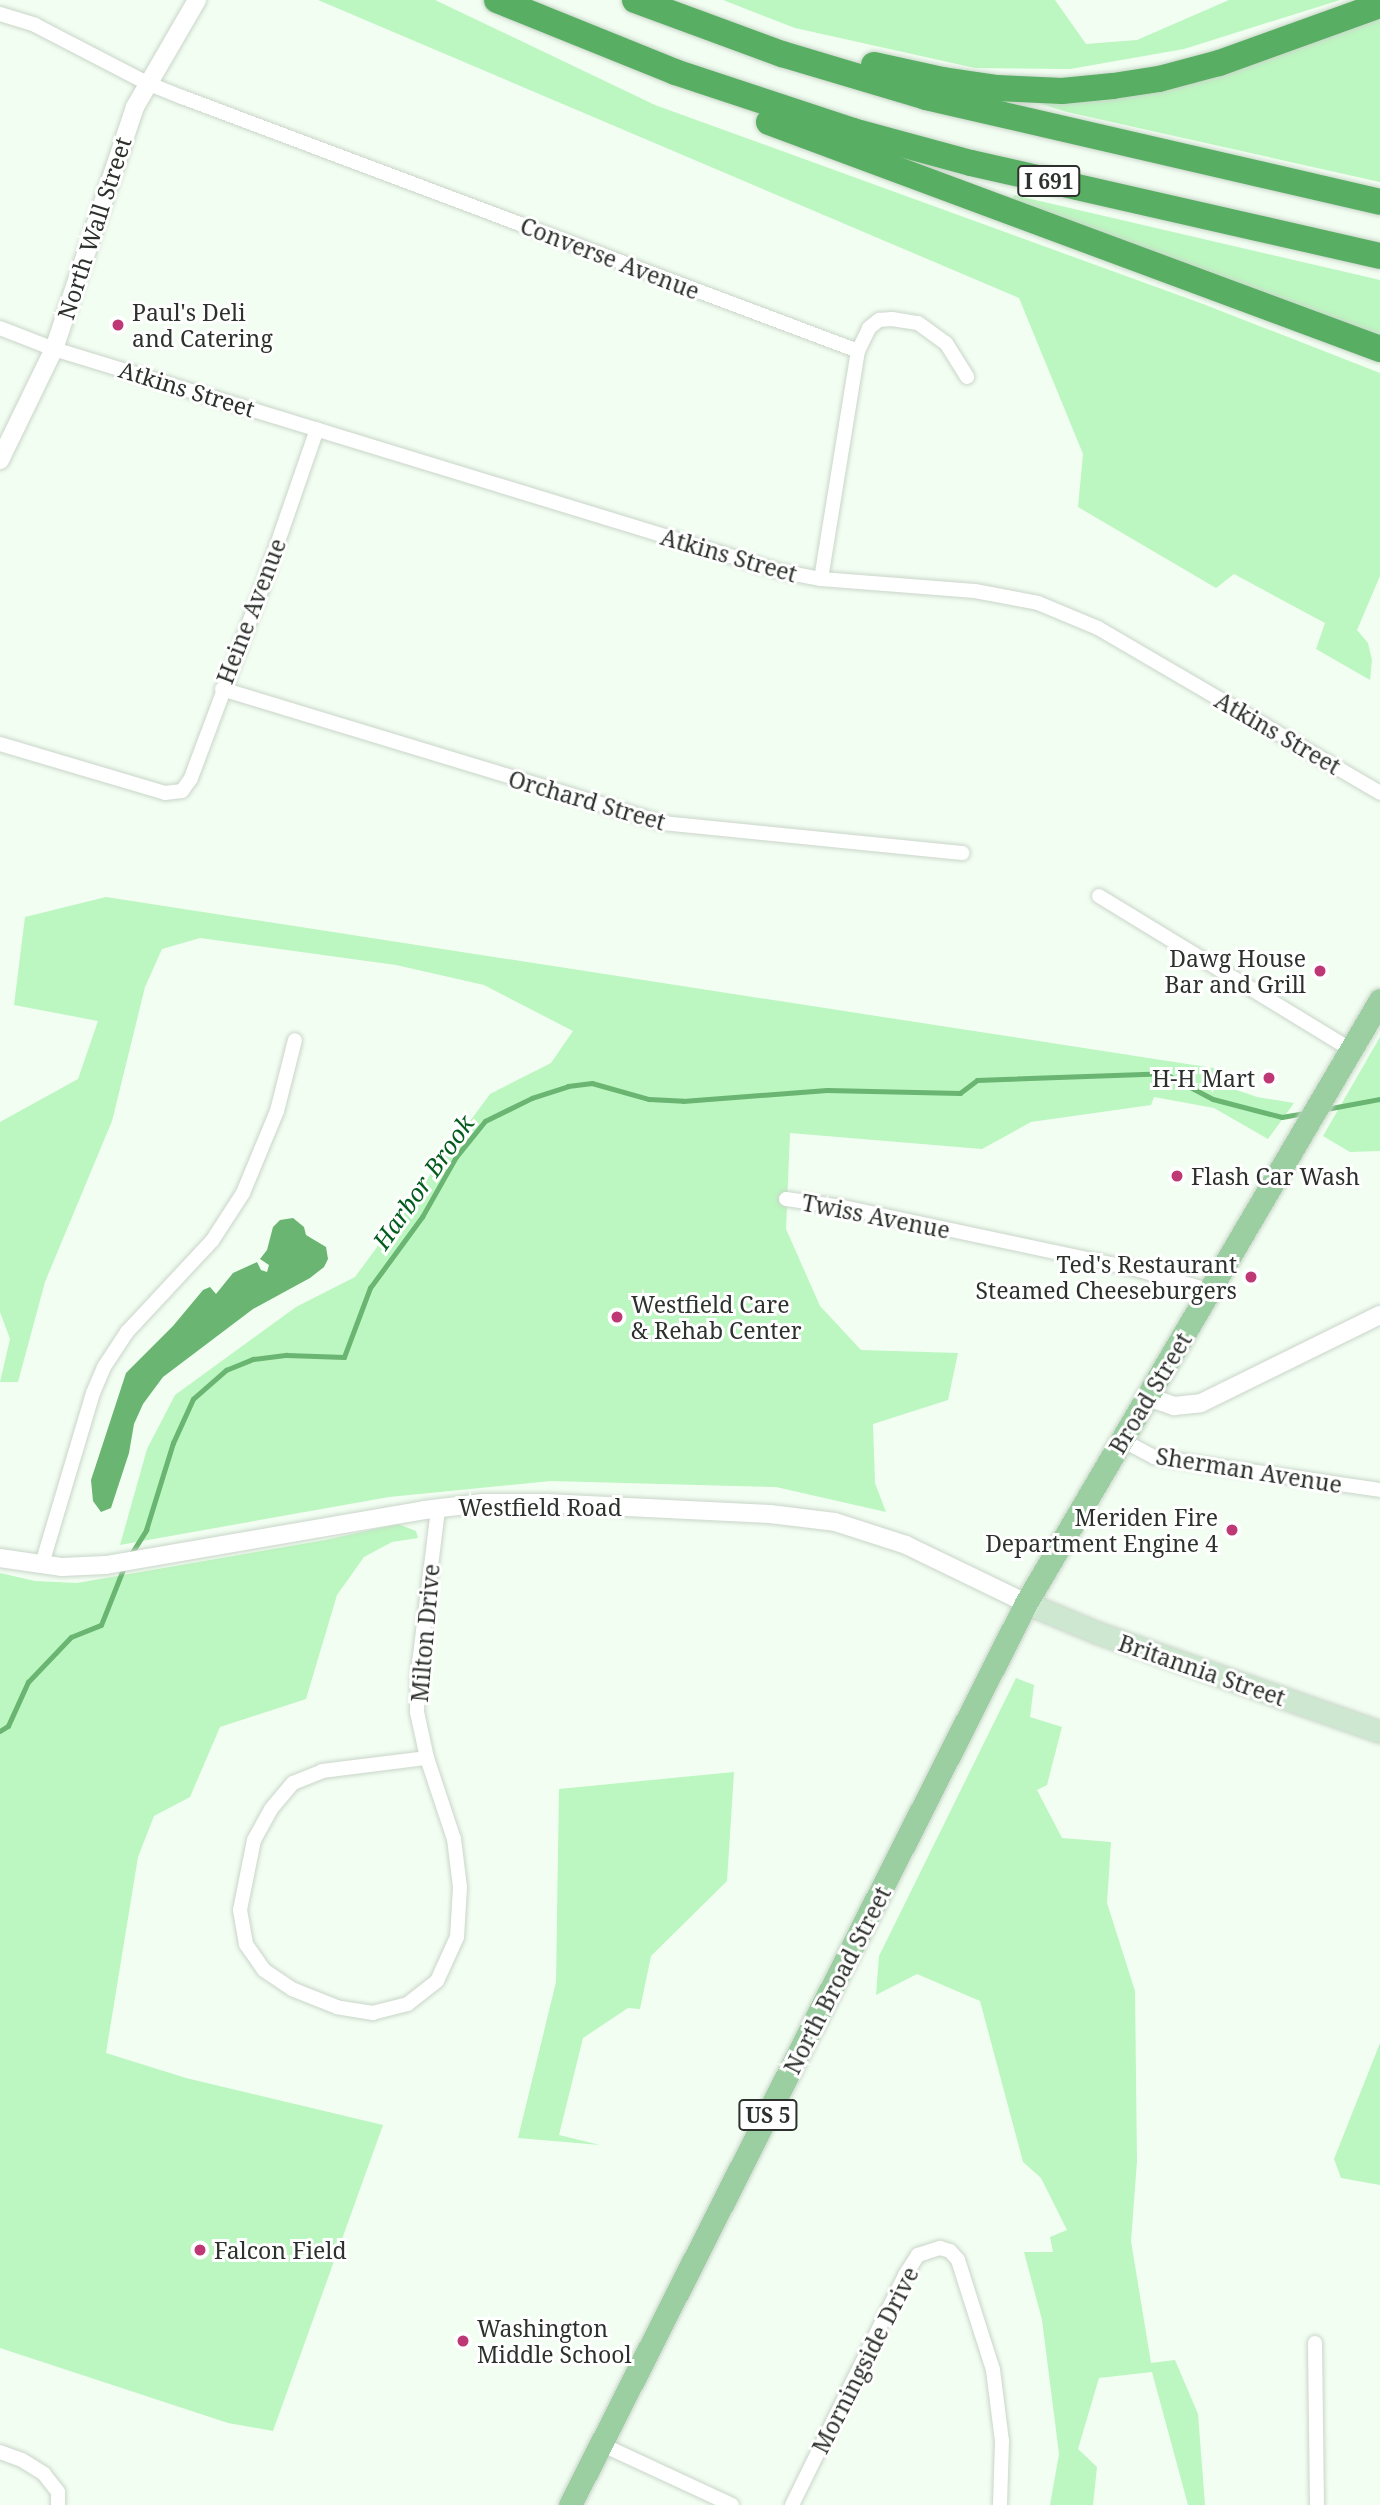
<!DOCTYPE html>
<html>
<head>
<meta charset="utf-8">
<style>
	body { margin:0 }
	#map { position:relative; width:1380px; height:2505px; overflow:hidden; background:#f2fef2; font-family:"Noto Serif",serif }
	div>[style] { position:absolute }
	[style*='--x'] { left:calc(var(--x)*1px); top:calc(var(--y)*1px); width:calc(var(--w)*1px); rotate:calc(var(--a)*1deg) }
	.green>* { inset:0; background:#bcf6c0 }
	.water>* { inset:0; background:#69b571 }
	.stream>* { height:4.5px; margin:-2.25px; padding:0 2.25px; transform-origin:2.25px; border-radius:2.25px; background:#69b571 }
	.roads { filter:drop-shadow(0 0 2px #cad5ca) drop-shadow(0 0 2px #cad5ca) }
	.minor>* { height:14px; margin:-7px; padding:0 7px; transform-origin:7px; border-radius:7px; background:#fff }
	.tertiary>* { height:18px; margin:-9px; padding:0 9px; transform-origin:9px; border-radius:9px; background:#fff }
	.secondary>* { height:21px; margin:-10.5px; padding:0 10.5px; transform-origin:10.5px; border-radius:10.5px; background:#cde7d0 }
	.primary>* { height:23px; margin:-11.5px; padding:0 11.5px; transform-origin:11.5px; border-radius:11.5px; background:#9bcfa1 }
	.motorway>* { height:26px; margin:-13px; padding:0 13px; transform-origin:13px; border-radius:13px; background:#58af63 }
	.dots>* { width:19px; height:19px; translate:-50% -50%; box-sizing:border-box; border:4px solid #fff; border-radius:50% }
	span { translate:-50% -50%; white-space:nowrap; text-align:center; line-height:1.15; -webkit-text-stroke:6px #fff; paint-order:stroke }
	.shield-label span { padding:2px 5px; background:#fff; border:2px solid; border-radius:5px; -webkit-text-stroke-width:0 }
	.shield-label { font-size:21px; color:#2d312d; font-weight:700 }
	.street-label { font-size:23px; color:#2d312d }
	.poi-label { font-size:23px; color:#2d312d }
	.left { translate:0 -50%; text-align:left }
	.right { translate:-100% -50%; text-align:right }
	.water-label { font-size:24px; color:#025c1c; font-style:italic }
</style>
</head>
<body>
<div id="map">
	<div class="green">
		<div style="clip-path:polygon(318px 0,435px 0,655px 105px,1203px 304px,1380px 373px,1380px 576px,1357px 630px,1368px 643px,1372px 660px,1370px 680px,1316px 649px,1325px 623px,1234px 574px,1216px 588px,1078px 507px,1083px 454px,1019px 298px)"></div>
		<div style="clip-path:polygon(723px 0,1055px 0,1086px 44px,1137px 40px,1229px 0,1340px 0,1184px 49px,1070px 69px,975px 68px,795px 28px)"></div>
		<div style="clip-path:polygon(1380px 15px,1380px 182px,1067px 112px,1025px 99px)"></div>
		<div style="clip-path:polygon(1014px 195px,1380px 280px,1380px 340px,1011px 204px)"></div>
		<div style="clip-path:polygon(106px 897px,1226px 1070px,1222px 1085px,1257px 1097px,1294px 1103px,1268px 1139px,1214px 1108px,1154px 1097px,1151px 1105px,1031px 1122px,982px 1149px,790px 1133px,786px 1229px,820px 1306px,861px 1350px,958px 1353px,948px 1400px,873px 1424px,875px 1483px,886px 1512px,776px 1487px,551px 1481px,389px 1497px,120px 1545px,147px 1449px,175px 1395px,296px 1307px,355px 1277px,490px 1094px,551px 1063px,573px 1031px,484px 985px,396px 965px,200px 938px,162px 949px,145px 987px,112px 1121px,45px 1282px,18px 1382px,0 1382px,10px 1339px,0 1312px,0 1122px,78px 1079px,98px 1021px,14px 1005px,25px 917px)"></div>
		<div style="clip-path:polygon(1380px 1037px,1380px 1151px,1350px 1152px,1323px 1136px)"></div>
		<div style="clip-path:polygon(398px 1524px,416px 1531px,418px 1538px,392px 1542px,364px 1557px,337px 1595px,306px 1699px,220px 1727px,190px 1797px,154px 1816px,138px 1857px,106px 2053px,186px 2078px,383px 2125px,273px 2431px,228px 2423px,0 2348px,0 1573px,35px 1581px,77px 1583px,325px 1540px)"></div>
		<div style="clip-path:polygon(1016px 1678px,1034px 1685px,1030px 1717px,1062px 1727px,1047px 1785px,1037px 1790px,1062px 1838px,1111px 1842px,1107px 1903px,1135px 1991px,1137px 2161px,1131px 2241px,1151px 2363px,1175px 2360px,1198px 2414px,1205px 2505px,1188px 2505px,1152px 2372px,1099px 2378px,1078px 2449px,1097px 2467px,1093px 2505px,1050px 2505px,1059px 2454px,1042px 2320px,1024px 2252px,1053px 2252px,1050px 2237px,1067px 2230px,1041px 2178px,1023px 2162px,980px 2001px,917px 1974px,876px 1995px,879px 1956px)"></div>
		<div style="clip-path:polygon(734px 1772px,727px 1881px,651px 1956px,640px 2009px,628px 2008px,583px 2038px,559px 2135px,600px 2145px,518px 2138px,556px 1982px,559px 1789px)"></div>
		<div style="clip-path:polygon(1380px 2043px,1380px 2185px,1341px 2178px,1334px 2159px)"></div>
	</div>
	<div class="water">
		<div style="clip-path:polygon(293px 1218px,304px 1227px,306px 1235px,326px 1247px,328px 1259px,324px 1267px,310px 1278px,253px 1309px,163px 1377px,143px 1404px,134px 1424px,129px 1453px,111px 1508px,101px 1512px,93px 1501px,91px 1480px,126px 1373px,173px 1326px,203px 1290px,210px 1287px,216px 1294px,233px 1273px,257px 1262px,261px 1270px,267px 1272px,269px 1265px,260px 1259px,267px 1250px,273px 1227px,280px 1220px)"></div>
	</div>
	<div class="stream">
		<div style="--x:1326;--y:1109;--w:55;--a:-10.5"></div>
		<div style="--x:130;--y:1556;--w:31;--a:-58"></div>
		<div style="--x:146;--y:1530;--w:91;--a:-72.8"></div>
		<div style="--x:173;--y:1443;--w:48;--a:-65.6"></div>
		<div style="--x:193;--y:1399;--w:44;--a:-41.3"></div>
		<div style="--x:226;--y:1370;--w:29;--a:-22"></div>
		<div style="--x:253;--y:1359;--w:34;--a:-7"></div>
		<div style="--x:287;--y:1355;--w:57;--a:2"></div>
		<div style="--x:344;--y:1357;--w:74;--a:-69.4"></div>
		<div style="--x:370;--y:1288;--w:88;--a:-53.8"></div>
		<div style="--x:422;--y:1217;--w:69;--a:-60.5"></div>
		<div style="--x:456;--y:1157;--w:46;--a:-51.1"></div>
		<div style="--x:485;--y:1121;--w:52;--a:-26.1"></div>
		<div style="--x:532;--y:1098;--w:38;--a:-18"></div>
		<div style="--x:568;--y:1086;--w:24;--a:-7"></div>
		<div style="--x:592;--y:1083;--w:59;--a:15.7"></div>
		<div style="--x:649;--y:1099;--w:34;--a:3"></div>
		<div style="--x:683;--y:1101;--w:144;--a:-4.4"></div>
		<div style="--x:827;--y:1090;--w:133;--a:1.3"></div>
		<div style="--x:960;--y:1093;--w:21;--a:-37"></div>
		<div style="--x:977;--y:1080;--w:187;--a:-2.1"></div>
		<div style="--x:1164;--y:1073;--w:55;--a:28"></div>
		<div style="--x:1213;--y:1099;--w:71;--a:14.6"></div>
		<div style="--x:1282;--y:1117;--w:22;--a:-10"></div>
		<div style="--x:0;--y:1731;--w:9;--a:-32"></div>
		<div style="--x:8;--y:1726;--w:48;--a:-65.6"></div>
		<div style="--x:28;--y:1682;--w:62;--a:-46.3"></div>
		<div style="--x:71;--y:1637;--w:32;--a:-22"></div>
		<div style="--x:101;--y:1625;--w:62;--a:-68.4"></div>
	</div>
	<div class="roads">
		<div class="minor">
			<div style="--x:0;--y:14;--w:37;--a:17"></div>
			<div style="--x:35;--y:25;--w:126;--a:27.4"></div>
			<div style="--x:147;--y:83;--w:38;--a:22"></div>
			<div style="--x:182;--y:97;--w:722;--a:20.59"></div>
			<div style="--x:0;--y:328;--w:58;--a:21.3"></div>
			<div style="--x:54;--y:349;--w:758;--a:17.02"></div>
			<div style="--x:779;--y:571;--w:43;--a:10.8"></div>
			<div style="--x:821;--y:579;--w:154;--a:4.5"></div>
			<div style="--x:975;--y:591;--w:64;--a:10.8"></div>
			<div style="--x:1038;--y:603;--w:65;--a:22.6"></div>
			<div style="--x:1098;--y:628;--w:327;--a:30.3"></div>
			<div style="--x:821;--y:579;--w:231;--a:-80.8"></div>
			<div style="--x:858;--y:351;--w:25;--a:-64"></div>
			<div style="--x:869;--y:328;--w:13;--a:-39"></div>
			<div style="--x:879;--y:320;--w:13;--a:-4"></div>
			<div style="--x:892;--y:319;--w:26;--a:9"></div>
			<div style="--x:918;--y:323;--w:34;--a:36"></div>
			<div style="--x:946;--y:343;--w:40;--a:58"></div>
			<div style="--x:222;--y:689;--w:460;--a:16.9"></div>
			<div style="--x:662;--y:823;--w:302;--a:5.7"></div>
			<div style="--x:0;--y:744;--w:172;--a:16.5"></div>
			<div style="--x:165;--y:793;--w:17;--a:-7"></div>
			<div style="--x:182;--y:791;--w:16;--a:-55"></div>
			<div style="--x:191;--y:778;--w:203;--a:-69.5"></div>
			<div style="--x:262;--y:588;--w:168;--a:-70.9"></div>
			<div style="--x:1099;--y:896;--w:295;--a:31.4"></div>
			<div style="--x:786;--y:1199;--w:58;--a:8"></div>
			<div style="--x:843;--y:1207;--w:303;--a:12"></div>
			<div style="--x:1139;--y:1270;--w:75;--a:16.3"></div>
			<div style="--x:1122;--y:1440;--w:36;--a:28"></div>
			<div style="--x:1154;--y:1457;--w:228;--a:8.3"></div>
			<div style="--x:42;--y:1564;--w:178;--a:-73.4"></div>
			<div style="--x:93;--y:1393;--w:28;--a:-67"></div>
			<div style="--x:104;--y:1367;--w:42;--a:-56.7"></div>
			<div style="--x:127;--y:1332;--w:125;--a:-47"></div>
			<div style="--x:212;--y:1241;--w:57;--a:-57.1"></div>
			<div style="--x:243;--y:1193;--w:89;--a:-67.5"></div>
			<div style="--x:277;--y:1111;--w:73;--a:-75.8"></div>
			<div style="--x:427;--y:1758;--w:85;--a:71.6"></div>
			<div style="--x:454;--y:1839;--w:48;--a:82.9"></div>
			<div style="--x:460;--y:1887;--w:50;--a:93.4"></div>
			<div style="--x:457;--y:1937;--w:48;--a:114.4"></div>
			<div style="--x:437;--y:1981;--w:37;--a:142"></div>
			<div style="--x:408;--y:2004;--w:36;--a:166"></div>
			<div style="--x:373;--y:2013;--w:36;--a:-171"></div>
			<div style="--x:337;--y:2007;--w:48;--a:-158.2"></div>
			<div style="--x:292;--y:1989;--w:34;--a:-146"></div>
			<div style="--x:264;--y:1970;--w:32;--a:-125"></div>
			<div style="--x:246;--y:1944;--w:35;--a:-100"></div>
			<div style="--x:240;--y:1910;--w:71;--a:-78.7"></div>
			<div style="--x:254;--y:1840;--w:35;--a:-61"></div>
			<div style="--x:271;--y:1809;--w:34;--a:-50"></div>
			<div style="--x:293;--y:1783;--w:31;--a:-22"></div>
			<div style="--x:322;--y:1771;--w:106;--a:-7.1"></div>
			<div style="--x:427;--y:1758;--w:47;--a:-102.3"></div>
			<div style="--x:417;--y:1712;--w:40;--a:-88.6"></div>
			<div style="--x:418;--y:1672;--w:165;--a:-83"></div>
			<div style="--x:1315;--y:2343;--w:162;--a:89.3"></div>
			<div style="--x:603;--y:2445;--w:142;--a:24.9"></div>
			<div style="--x:0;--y:2452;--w:23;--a:20"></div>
			<div style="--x:22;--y:2460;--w:26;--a:32"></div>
			<div style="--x:44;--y:2474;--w:23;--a:52"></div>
			<div style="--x:58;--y:2492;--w:13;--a:90"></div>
			<div style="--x:792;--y:2505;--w:256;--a:-63.8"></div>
			<div style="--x:905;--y:2275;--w:24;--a:-57"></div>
			<div style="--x:918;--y:2255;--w:23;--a:-18"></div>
			<div style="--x:940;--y:2248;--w:10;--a:17"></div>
			<div style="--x:950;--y:2251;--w:12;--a:48"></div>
			<div style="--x:958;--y:2260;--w:115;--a:72.3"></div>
			<div style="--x:993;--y:2370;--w:72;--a:82.8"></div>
			<div style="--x:1002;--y:2441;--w:64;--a:91.8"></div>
		</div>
		<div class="tertiary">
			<div style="--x:0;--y:460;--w:123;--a:-64.1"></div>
			<div style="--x:54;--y:349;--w:255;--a:-71.5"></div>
			<div style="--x:135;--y:107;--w:124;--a:-59.9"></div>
			<div style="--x:1148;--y:1397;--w:28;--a:19"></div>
			<div style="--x:1174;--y:1406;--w:27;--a:-6"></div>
			<div style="--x:1201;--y:1403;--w:199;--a:-26.2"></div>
			<div style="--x:0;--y:1558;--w:63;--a:8.3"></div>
			<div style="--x:62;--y:1567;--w:44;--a:-2.6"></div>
			<div style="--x:106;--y:1565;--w:323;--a:-9.8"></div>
			<div style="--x:424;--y:1510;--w:59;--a:-6.8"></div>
			<div style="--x:483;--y:1503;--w:63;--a:0"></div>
			<div style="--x:546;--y:1503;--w:224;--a:2.8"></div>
			<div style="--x:770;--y:1514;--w:65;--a:7"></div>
			<div style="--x:835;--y:1522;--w:75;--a:17.9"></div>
			<div style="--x:906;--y:1545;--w:133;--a:25.8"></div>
		</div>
		<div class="secondary">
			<div style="--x:1026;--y:1603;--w:78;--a:22.6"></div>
			<div style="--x:1098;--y:1633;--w:299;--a:19.3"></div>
		</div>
		<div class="primary">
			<div style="--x:570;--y:2505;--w:1011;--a:-63.18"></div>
			<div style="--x:1026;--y:1603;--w:699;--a:-59.58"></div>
		</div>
		<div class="motorway">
			<div style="--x:497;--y:0;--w:192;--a:22"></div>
			<div style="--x:675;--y:72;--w:188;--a:18.3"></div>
			<div style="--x:853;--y:131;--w:122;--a:15.2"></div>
			<div style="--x:971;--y:163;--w:419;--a:12.8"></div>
			<div style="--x:635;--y:0;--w:157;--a:20.2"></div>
			<div style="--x:782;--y:54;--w:150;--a:16.6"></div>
			<div style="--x:926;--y:97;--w:466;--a:13"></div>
			<div style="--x:874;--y:65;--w:71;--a:12.3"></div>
			<div style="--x:943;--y:80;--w:55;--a:8.4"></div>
			<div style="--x:997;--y:88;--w:65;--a:2.6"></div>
			<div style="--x:1062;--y:91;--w:51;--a:-5.6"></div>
			<div style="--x:1113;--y:86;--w:47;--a:-8.7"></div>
			<div style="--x:1159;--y:79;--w:62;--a:-14.9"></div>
			<div style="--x:1219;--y:63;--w:171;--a:-19.8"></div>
			<div style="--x:769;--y:122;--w:652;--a:20.38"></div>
		</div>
	</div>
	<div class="dots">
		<div style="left:118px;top:325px;background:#bf3876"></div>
		<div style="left:1320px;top:971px;background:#bf3876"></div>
		<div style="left:1269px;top:1078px;background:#bf3876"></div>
		<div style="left:1177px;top:1176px;background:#bf3876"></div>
		<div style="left:1251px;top:1277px;background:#bf3876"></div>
		<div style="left:617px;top:1317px;background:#bf3876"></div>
		<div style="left:1232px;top:1530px;background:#bf3876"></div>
		<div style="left:200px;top:2250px;background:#bf3876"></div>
		<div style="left:463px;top:2341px;background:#bf3876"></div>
	</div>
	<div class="shield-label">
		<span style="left:1049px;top:181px">I 691</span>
		<span style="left:768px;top:2115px">US 5</span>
	</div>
	<div class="street-label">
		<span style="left:94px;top:228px;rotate:-72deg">North Wall Street</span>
		<span style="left:610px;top:258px;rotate:21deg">Converse Avenue</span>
		<span style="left:187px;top:389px;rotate:17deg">Atkins Street</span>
		<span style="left:729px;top:555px;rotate:16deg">Atkins Street</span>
		<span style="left:251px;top:611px;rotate:-69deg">Heine Avenue</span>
		<span style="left:1278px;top:733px;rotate:30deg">Atkins Street</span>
		<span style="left:587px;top:800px;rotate:16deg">Orchard Street</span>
		<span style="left:876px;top:1216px;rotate:11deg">Twiss Avenue</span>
		<span style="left:1150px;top:1393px;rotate:-59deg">Broad Street</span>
		<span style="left:1249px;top:1470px;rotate:9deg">Sherman Avenue</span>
		<span style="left:540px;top:1507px">Westfield Road</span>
		<span style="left:425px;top:1633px;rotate:-85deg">Milton Drive</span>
		<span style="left:1202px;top:1670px;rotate:19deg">Britannia Street</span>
		<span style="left:837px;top:1980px;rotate:-63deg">North Broad Street</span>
		<span style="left:865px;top:2360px;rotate:-63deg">Morningside Drive</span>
	</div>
	<div class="poi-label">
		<span class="left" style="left:132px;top:325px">Paul's Deli<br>and Catering</span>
		<span class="right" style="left:1306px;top:971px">Dawg House<br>Bar and Grill</span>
		<span class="right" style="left:1255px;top:1078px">H-H Mart</span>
		<span class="left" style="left:1191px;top:1176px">Flash Car Wash</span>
		<span class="right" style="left:1237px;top:1277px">Ted's Restaurant<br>Steamed Cheeseburgers</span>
		<span class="left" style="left:631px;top:1317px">Westfield Care<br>&amp; Rehab Center</span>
		<span class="right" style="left:1218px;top:1530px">Meriden Fire<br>Department Engine 4</span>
		<span class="left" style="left:214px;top:2250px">Falcon Field</span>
		<span class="left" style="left:477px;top:2341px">Washington<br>Middle School</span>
	</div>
	<div class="water-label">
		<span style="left:423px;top:1182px;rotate:-55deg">Harbor Brook</span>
	</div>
</div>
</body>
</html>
